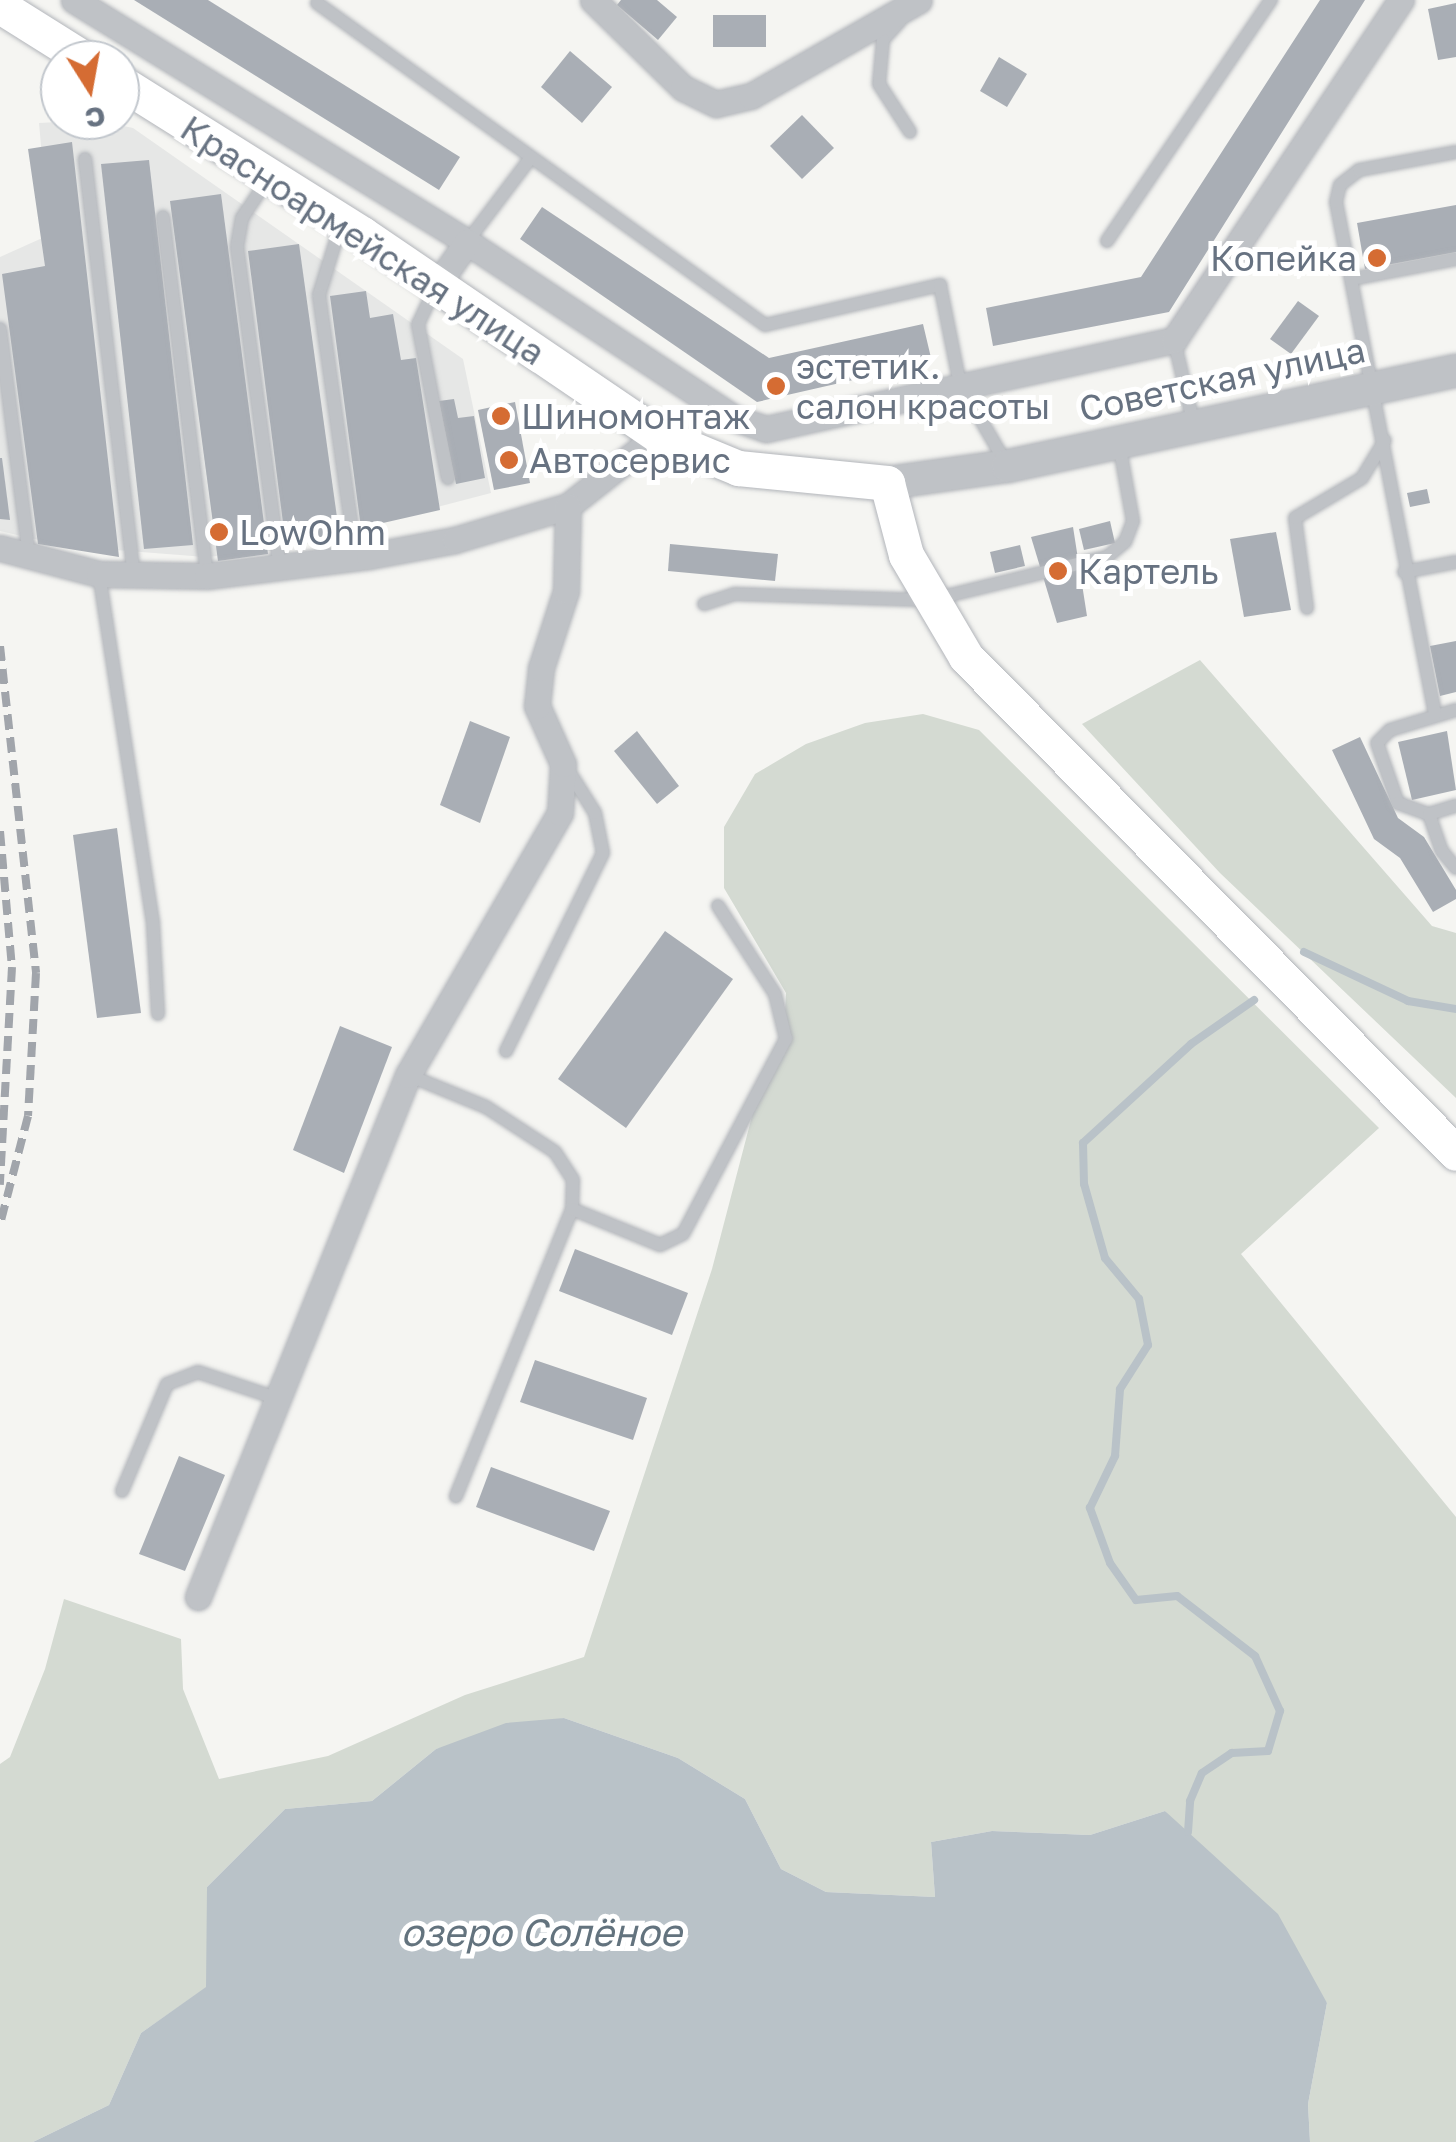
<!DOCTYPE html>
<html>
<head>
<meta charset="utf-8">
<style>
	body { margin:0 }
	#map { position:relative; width:1456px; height:2142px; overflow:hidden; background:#f5f5f2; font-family:"Golos Text",sans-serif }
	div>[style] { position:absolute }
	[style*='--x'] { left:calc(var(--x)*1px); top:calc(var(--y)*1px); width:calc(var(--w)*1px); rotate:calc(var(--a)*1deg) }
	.built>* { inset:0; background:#e6e7e6 }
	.green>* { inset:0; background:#d4dad2 }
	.water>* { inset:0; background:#b9c2c8 }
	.stream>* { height:8px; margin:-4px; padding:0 4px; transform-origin:4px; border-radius:4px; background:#b9c2c8 }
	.building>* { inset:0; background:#a9aeb5 }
	.roads { filter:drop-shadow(0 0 2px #b2b5ba) drop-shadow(0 0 2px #b2b5ba) }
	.service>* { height:12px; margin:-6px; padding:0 6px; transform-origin:6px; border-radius:6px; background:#bfc2c6 }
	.minor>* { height:25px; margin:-12.5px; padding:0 12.5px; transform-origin:12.5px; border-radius:12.5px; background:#bfc2c6 }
	.tertiary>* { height:32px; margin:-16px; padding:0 16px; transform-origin:16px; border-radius:16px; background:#bfc2c6 }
	.secondary>* { height:35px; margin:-17.5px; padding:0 17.5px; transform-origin:17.5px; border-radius:17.5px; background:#fff }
	.rail>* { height:8px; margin-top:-4px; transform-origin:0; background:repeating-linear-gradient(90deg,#a1a5ab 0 15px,transparent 0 23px) }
	.dots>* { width:28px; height:28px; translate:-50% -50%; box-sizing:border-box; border:5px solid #fff; border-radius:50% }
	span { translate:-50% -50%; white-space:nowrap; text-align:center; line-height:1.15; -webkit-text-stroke:10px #fff; paint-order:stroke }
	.street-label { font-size:35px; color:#677281 }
	.poi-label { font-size:35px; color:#677281 }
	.right { translate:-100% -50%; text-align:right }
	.left { translate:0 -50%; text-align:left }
	.water-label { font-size:38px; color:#63737e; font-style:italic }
	.north { position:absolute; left:40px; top:40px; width:100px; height:100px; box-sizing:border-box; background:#fff; border:2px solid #c2c7cd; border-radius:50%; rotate:169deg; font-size:28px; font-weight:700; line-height:40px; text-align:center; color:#677281 }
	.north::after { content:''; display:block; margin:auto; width:35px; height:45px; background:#d56c33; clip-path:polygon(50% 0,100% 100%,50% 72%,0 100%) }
</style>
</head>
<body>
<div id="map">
	<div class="built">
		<div style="clip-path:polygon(96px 120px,133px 128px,463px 359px,491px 493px,265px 552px,205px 557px,65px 546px,0 531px,0 257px,49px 235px,39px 123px)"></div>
	</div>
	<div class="green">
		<div style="clip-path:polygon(1200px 660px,1432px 926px,1456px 933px,1456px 1098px,1220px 873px,1082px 724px)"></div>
		<div style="clip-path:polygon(923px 714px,979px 730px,1379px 1128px,1241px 1254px,1456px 1517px,1456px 2142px,1310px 2142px,1308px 2104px,1327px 2003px,1165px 1811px,1090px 1835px,992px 1831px,931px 1842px,935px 1897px,826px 1892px,781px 1869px,745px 1799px,678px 1758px,564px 1718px,436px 1749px,372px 1801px,285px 1809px,207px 1887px,207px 1987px,141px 2033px,109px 2105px,33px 2142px,0 2142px,0 1764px,10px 1757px,45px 1669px,64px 1599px,181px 1639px,183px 1689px,219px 1779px,328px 1756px,465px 1695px,584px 1657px,712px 1269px,757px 1097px,783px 1051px,786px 993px,724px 888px,724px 827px,755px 774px,806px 744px,865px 723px)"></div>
	</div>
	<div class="water">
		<div style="clip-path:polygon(564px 1718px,678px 1758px,745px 1799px,781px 1869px,826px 1892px,935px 1897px,931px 1842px,992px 1831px,1090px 1835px,1165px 1811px,1278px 1914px,1327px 2003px,1308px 2104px,1310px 2142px,33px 2142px,109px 2105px,141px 2033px,206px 1987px,207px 1887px,285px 1809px,372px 1801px,436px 1749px,506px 1723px)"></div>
	</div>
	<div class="stream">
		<div style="--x:1304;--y:952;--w:115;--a:25.2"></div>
		<div style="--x:1408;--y:1001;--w:49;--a:9.5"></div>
		<div style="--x:1188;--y:1832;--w:31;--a:-86"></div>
		<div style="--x:1190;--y:1801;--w:30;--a:-67"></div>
		<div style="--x:1202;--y:1773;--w:36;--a:-34"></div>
		<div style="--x:1232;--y:1753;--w:36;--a:-3"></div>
		<div style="--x:1268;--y:1751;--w:42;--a:-73.3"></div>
		<div style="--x:1280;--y:1711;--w:60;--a:-114.4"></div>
		<div style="--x:1255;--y:1656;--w:98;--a:-142.4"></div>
		<div style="--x:1177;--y:1596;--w:41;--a:174.4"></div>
		<div style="--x:1136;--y:1600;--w:45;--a:-125.1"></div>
		<div style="--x:1110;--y:1563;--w:59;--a:-110"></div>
		<div style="--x:1090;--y:1508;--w:58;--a:-64.3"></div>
		<div style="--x:1115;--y:1456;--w:67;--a:-85.7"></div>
		<div style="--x:1120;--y:1389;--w:52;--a:-57.5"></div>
		<div style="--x:1148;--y:1345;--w:47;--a:-101.1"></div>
		<div style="--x:1139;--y:1299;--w:53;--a:-129.7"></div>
		<div style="--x:1105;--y:1258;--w:77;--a:-105.8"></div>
		<div style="--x:1084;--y:1184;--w:41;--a:-91.4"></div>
		<div style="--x:1083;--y:1143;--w:147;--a:-42.5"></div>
		<div style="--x:1191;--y:1044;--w:77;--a:-34.9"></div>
	</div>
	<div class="building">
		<div style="clip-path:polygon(134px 0,208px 0,460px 157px,439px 190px)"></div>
		<div style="clip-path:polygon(621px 0,657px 0,677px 17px,658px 40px,617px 5px)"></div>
		<div style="clip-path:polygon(1320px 0,1365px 0,1169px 312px,993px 346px,986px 308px,1141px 277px)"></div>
		<div style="clip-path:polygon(1456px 3px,1456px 57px,1438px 60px,1428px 9px)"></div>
		<div style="clip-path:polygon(713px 15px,766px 15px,766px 47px,713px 47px)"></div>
		<div style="clip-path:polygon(570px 51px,612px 87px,582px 123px,541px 87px)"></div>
		<div style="clip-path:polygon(999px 57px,1027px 74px,1007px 107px,980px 91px)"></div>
		<div style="clip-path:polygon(802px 115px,834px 148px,802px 179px,770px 146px)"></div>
		<div style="clip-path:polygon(72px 142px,119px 557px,38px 544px,2px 274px,45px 266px,28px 149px)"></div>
		<div style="clip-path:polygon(149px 160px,193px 545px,144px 549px,101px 164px)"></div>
		<div style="clip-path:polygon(221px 194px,268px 554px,218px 561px,170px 201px)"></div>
		<div style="clip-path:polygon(1456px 205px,1456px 252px,1365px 269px,1357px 223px)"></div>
		<div style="clip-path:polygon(542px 207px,769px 358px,923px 324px,932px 362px,757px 402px,520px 239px)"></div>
		<div style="clip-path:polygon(299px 244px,340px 539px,286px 546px,248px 251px)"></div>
		<div style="clip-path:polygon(366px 291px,370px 318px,393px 314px,401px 360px,416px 358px,440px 510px,361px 528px,330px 296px)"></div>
		<div style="clip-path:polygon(1298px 301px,1319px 316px,1291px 354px,1270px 339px)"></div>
		<div style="clip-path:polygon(454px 399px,458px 418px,474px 416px,485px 478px,456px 484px,439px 401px)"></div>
		<div style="clip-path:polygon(515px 402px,530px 483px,494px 490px,478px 410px)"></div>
		<div style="clip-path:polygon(0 458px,2px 458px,10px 520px,0 519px)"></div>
		<div style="clip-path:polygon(1427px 489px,1430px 503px,1410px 507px,1407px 493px)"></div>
		<div style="clip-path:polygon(1110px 521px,1115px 543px,1084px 550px,1079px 529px)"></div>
		<div style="clip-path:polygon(1073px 527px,1087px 616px,1057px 623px,1031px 537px)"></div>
		<div style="clip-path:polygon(1276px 532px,1291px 610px,1244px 617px,1230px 539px)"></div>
		<div style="clip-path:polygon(670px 544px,778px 554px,775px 581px,668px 571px)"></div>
		<div style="clip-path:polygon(1020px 545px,1025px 566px,995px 573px,990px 552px)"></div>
		<div style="clip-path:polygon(1456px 641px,1456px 692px,1440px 696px,1430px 646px)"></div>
		<div style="clip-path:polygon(470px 721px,510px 737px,480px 823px,440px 805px)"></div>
		<div style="clip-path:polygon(637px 731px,679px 786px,657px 804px,614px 751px)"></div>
		<div style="clip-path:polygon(1447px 731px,1456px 790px,1412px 800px,1398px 742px)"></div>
		<div style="clip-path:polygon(1360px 737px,1398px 818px,1424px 837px,1456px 890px,1456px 899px,1433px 912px,1400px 858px,1374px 839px,1332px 750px)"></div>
		<div style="clip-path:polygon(117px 828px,141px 1013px,97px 1018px,73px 835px)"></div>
		<div style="clip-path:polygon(665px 931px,733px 979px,626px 1128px,558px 1079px)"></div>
		<div style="clip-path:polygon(340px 1026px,392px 1047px,344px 1173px,293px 1150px)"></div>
		<div style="clip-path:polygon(575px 1249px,688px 1293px,672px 1335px,559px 1291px)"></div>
		<div style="clip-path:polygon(535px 1360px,647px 1398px,633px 1440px,520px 1402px)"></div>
		<div style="clip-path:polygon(179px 1456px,225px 1475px,185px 1571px,139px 1554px)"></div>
		<div style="clip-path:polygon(491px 1467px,610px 1511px,594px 1551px,476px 1507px)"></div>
	</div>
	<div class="roads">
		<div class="service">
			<div style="--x:317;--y:3;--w:552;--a:35.71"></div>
			<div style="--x:765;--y:325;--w:180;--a:-12.9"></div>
			<div style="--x:940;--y:285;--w:101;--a:78.6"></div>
			<div style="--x:960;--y:384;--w:91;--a:59.8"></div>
			<div style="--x:900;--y:21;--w:25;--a:132"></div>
			<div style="--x:883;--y:40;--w:44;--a:95.2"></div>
			<div style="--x:879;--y:84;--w:57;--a:57.1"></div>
			<div style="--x:85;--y:159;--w:419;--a:83.3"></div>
			<div style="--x:268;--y:179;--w:47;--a:123.7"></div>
			<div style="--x:242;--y:218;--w:29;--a:100"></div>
			<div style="--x:237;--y:247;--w:324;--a:82.4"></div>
			<div style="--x:163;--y:217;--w:362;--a:83"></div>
			<div style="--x:341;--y:224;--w:74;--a:107.2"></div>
			<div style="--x:319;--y:295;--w:237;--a:82"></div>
			<div style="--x:1107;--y:241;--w:292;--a:-55.8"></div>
			<div style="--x:467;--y:242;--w:103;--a:-52.9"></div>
			<div style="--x:1352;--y:279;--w:106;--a:-10.9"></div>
			<div style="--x:435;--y:288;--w:40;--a:115"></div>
			<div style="--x:418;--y:324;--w:157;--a:79"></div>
			<div style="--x:0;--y:329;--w:228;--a:82.7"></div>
			<div style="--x:1174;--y:340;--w:87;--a:76.8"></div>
			<div style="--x:1404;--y:572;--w:53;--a:-10.9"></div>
			<div style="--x:99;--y:574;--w:354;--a:81.2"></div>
			<div style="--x:153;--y:924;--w:90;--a:86.8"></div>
			<div style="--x:704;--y:604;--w:32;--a:-18"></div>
			<div style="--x:734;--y:594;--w:196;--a:1.8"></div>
			<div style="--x:930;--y:600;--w:182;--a:-13.7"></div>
			<div style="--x:1107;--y:557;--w:23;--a:-40"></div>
			<div style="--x:1125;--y:542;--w:22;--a:-69"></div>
			<div style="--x:1133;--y:521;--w:78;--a:-100.3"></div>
			<div style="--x:1307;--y:608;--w:91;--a:-97.6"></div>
			<div style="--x:1295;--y:518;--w:78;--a:-30.8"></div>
			<div style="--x:1362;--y:478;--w:44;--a:-58.8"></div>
			<div style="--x:1456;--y:710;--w:69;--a:163.1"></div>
			<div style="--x:1390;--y:730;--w:18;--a:135"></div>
			<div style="--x:1377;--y:743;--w:64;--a:70.7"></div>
			<div style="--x:1398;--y:803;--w:33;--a:20"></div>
			<div style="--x:1429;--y:814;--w:39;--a:71"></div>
			<div style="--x:1442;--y:851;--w:22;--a:51"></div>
			<div style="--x:1435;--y:714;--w:521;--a:-100.94"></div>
			<div style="--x:1336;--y:202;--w:17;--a:-77"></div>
			<div style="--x:1340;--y:185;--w:24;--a:-38"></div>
			<div style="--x:1359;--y:170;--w:99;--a:-10.5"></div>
			<div style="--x:1429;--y:814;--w:28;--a:-17"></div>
			<div style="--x:506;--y:1051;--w:220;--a:-63.9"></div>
			<div style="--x:603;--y:853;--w:41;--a:-101.3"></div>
			<div style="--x:595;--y:813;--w:51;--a:-122.1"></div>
			<div style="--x:408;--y:1075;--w:84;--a:22.3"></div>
			<div style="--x:486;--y:1107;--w:82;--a:33.1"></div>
			<div style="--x:555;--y:1152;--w:33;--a:57"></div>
			<div style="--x:573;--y:1180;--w:29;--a:92"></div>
			<div style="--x:572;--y:1209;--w:310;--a:112"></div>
			<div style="--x:572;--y:1209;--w:95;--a:22.2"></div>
			<div style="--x:660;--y:1245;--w:25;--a:-26"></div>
			<div style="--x:683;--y:1234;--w:221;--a:-62.2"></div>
			<div style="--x:786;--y:1039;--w:46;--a:-103.7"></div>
			<div style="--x:775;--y:994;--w:105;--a:-122.9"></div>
			<div style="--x:122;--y:1491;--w:116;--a:-67.2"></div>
			<div style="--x:167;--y:1384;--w:33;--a:-21"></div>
			<div style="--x:198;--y:1372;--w:79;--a:18.4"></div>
		</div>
		<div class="minor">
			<div style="--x:74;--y:0;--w:462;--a:31.6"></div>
			<div style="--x:467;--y:242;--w:320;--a:33.4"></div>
			<div style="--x:734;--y:418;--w:34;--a:19"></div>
			<div style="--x:766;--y:429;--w:418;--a:-12.3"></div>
			<div style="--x:1174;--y:340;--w:409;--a:-56.3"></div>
			<div style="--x:593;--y:0;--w:126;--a:44.4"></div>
			<div style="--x:683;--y:88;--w:37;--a:26"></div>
			<div style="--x:716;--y:104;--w:36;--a:-13"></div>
			<div style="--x:751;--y:96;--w:193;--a:-29.7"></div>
			<div style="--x:437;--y:285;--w:52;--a:-55.1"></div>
			<div style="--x:0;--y:548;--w:102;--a:14.7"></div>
			<div style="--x:99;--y:574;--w:108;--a:1.1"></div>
			<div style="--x:207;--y:576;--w:163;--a:-7"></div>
			<div style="--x:369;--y:556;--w:87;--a:-10.5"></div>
			<div style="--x:455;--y:540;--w:118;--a:-16.7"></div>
			<div style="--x:568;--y:506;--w:115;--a:-38.3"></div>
			<div style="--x:198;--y:1597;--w:563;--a:-68.09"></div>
			<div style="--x:408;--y:1075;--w:303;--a:-59.9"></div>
			<div style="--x:560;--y:813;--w:49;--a:-86.5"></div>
			<div style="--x:563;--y:764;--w:64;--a:-114.1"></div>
			<div style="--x:537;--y:706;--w:38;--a:-84"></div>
			<div style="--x:541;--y:668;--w:81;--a:-72"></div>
			<div style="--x:566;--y:591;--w:85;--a:-88.7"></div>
		</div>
		<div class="tertiary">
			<div style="--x:887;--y:483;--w:122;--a:-8"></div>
			<div style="--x:1008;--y:466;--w:458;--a:-12"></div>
		</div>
		<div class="secondary">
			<div style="--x:0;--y:6;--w:102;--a:32.1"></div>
			<div style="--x:120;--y:82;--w:286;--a:32.1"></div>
			<div style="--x:362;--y:234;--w:358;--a:34.2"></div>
			<div style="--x:658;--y:435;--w:87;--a:22.4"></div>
			<div style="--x:738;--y:468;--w:150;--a:5.7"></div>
			<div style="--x:887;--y:483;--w:74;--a:75.2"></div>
			<div style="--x:906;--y:555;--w:118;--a:59.5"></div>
			<div style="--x:966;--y:657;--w:697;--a:45.35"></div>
		</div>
	</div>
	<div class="rail">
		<div style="--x:0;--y:646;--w:329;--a:83.7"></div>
		<div style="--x:36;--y:973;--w:143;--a:93.2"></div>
		<div style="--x:28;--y:1116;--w:112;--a:104.5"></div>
		<div style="--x:0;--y:831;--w:137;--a:85"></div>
		<div style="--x:12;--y:967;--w:218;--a:93.2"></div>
	</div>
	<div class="dots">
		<div style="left:1377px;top:258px;background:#d56c33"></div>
		<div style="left:776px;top:386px;background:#d56c33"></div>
		<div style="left:501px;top:416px;background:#d56c33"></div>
		<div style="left:509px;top:460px;background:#d56c33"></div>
		<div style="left:219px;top:532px;background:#d56c33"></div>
		<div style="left:1058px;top:571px;background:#d56c33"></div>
	</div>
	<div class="street-label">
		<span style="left:363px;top:240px;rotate:33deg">Красноармейская улица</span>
		<span style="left:1222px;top:379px;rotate:-12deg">Советская улица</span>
	</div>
	<div class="poi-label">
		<span class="right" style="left:1357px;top:258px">Копейка</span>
		<span class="left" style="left:796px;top:386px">эстетик.<br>салон красоты</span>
		<span class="left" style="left:521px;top:416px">Шиномонтаж</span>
		<span class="left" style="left:529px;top:460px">Автосервис</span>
		<span class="left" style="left:239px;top:532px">LowOhm</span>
		<span class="left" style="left:1078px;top:571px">Картель</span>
	</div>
	<div class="water-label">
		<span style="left:541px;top:1932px">озеро Солёное</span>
	</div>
	<div class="north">С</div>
</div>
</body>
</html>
